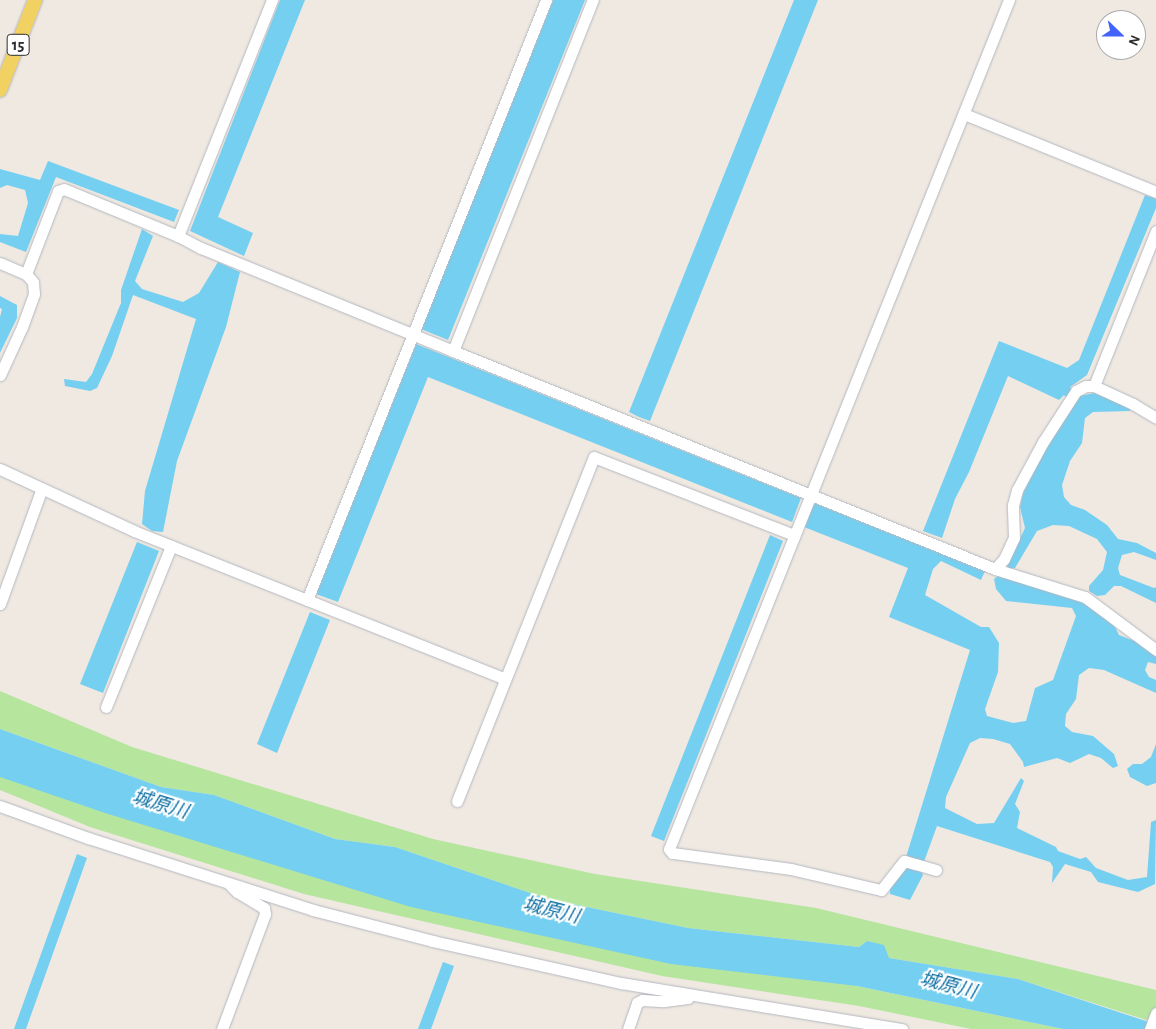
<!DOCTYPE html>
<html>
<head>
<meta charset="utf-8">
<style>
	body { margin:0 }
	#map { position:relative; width:1156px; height:1029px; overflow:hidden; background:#efe9e1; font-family:"Alegreya Sans","Noto Sans JP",sans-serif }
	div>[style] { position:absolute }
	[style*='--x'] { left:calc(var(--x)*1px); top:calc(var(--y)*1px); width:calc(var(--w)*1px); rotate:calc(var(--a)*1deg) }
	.green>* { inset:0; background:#b6e59e }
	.water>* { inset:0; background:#75cff0 }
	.roads { filter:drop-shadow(0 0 1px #b4b7c1) drop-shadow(0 0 1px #b4b7c1) }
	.minor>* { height:11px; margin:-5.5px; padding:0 5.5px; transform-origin:5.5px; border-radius:5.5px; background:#fff }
	.major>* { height:14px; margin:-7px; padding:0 7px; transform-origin:7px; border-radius:7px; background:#f2d163 }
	span { translate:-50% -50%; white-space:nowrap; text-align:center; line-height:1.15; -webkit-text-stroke:4.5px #fff; paint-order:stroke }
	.shield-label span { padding:1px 4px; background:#fff; border:1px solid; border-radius:4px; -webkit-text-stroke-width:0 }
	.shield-label { font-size:16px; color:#2e2e2e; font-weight:700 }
	.water-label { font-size:19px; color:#0d6fa3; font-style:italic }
	.north { position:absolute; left:1096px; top:10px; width:50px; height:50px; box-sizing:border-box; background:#fff; border:1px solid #ababab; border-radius:50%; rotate:112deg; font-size:14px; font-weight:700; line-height:20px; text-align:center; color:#2e2e2e }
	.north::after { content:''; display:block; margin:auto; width:18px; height:22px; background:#4264fb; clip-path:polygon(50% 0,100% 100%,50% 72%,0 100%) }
</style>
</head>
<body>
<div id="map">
	<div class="green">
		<div style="clip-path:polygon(0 691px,132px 747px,433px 839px,595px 874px,816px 908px,1156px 990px,1156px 1023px,1018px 979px,889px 958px,867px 941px,859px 947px,688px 928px,548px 899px,395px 847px,335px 839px,214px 795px,161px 787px,0 729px)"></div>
		<div style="clip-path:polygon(0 765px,813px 971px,857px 986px,1063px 1029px,971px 1029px,859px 1006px,662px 976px,304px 894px,90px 827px,0 790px)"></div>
	</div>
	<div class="water">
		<div style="clip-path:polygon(280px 0,305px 0,218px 217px,253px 233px,244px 256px,190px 231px)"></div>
		<div style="clip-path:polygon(553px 0,585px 0,448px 340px,421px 329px)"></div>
		<div style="clip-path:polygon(794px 0,818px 0,650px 421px,639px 417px,629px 412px)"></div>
		<div style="clip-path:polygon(48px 161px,179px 210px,174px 222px,56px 177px,26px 252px,0 242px,0 234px,18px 236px,28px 203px,25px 190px,7px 185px,0 188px,0 169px,40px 180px)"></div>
		<div style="clip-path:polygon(1145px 195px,1156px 199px,1156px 208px,1087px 375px,1070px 387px,1079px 396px,1095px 393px,1131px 408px,1130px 411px,1093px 412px,1085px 418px,1082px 443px,1070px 461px,1062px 485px,1064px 497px,1071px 505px,1085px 510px,1107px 525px,1118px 539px,1137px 543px,1156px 553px,1156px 560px,1134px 552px,1122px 555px,1118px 568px,1120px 575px,1154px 588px,1156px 587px,1156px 603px,1121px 586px,1114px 586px,1105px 595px,1097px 596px,1089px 591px,1089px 586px,1103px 570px,1107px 552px,1097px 539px,1069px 526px,1053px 525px,1037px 531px,1015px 568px,1009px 569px,1007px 566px,1025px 528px,1020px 507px,1023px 493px,1045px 450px,1074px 404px,1064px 395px,1059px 400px,1008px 376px,969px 472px,955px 499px,942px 538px,923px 531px,999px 341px,1067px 368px,1079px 360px)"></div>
		<div style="clip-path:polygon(142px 229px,153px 236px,135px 281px,142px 289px,183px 302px,199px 293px,218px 262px,240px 272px,226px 327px,177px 461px,163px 532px,152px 531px,142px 524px,145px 491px,196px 319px,133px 295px,112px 356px,97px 388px,90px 391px,65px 386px,64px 379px,86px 382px,92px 374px,121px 303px,121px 290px)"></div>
		<div style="clip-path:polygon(0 296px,17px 305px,17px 318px,0 353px,0 317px,2px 309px,0 308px)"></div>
		<div style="clip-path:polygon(416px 344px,801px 498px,792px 522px,428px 377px,338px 602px,316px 594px)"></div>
		<div style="clip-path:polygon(814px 503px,985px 571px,981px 580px,941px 561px,933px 569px,925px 595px,981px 627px,989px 627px,999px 643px,998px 672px,985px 709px,987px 716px,1013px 723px,1026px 721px,1035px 688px,1053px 680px,1076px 616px,1072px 608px,1006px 601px,996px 589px,994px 579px,998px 576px,1087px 603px,1115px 627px,1119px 635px,1137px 642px,1156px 655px,1156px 664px,1148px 662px,1145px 670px,1149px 677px,1156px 680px,1156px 693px,1104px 670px,1089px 668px,1079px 675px,1076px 699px,1066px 714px,1065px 726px,1072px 732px,1093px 736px,1114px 754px,1118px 766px,1113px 768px,1101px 758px,1089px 754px,1070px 763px,1057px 758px,1024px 767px,1023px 762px,1010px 744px,993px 739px,980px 738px,970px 743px,946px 797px,945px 808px,977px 824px,994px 823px,1021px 778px,1024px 781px,1015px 804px,1020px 812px,1017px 828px,1056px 847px,1058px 851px,1080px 859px,1086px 857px,1096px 868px,1128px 880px,1147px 877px,1151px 822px,1156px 820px,1155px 884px,1138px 892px,1098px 882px,1091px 872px,1065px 864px,1052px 883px,1053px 867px,1050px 862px,937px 826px,921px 870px,923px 875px,910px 900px,890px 894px,890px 889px,906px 866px,906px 857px,970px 650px,889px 617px,908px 568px,804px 527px)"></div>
		<div style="clip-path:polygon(770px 535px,783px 541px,664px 841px,651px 836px)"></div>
		<div style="clip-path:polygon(137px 542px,159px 551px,103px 693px,80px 684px)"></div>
		<div style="clip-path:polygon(310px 612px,330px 620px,277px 753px,257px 744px)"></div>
		<div style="clip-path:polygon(0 729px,161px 787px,214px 795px,335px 839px,395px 847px,548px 899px,688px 928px,859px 947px,867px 941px,884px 945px,889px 958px,1018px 979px,1155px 1024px,1156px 1029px,1063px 1029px,857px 986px,671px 964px,411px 907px,105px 813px,0 777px)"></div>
		<div style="clip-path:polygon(1156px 744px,1156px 783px,1147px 786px,1130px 777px,1127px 769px,1133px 764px,1142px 764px,1151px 757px)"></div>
		<div style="clip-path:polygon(77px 854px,87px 858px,26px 1029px,14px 1029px)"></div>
		<div style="clip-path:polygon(443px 962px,454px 966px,431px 1029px,418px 1029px)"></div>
	</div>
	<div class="roads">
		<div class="minor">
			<div style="--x:964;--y:114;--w:207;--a:22.1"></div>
			<div style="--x:178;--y:236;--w:254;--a:-68.3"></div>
			<div style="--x:0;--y:263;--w:28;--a:23"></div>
			<div style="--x:453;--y:351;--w:378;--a:-68.3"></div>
			<div style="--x:0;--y:375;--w:53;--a:-65.4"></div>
			<div style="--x:22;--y:327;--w:35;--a:-70"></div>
			<div style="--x:34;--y:294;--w:12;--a:-95"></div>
			<div style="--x:33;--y:282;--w:11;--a:-131"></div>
			<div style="--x:26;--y:274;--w:89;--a:-68.9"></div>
			<div style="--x:58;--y:191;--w:6;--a:-18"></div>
			<div style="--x:64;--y:189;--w:123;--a:22.4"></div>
			<div style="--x:178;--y:236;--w:26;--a:28"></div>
			<div style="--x:201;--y:248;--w:272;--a:22.2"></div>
			<div style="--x:453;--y:351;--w:584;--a:21.91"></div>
			<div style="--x:995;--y:569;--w:94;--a:17.3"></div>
			<div style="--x:1085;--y:597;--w:89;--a:36.7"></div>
			<div style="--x:1094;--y:386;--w:167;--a:-68.2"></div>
			<div style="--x:0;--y:469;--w:148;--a:24.8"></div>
			<div style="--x:134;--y:531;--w:399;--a:21.7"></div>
			<div style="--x:995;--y:569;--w:13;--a:-48"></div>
			<div style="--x:1004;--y:559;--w:23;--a:-65"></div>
			<div style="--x:1014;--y:538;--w:33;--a:-92"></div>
			<div style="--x:1013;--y:505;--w:16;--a:-75"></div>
			<div style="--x:1017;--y:490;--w:55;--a:-61.6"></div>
			<div style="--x:1043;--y:442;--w:61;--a:-57.1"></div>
			<div style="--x:1076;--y:391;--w:11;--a:-27"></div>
			<div style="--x:1086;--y:386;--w:8;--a:0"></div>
			<div style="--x:1094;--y:386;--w:43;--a:24.8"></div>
			<div style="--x:1133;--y:404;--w:27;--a:31"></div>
			<div style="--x:307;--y:600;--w:646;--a:-68.28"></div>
			<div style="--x:0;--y:604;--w:123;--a:-70.1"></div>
			<div style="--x:106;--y:707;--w:174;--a:-68"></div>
			<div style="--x:457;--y:801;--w:370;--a:-68.3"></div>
			<div style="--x:594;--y:457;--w:215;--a:21.3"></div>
			<div style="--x:0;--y:806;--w:94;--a:20"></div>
			<div style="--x:88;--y:838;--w:236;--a:17.7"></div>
			<div style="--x:313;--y:910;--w:124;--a:14.5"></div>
			<div style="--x:433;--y:941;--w:193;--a:12.6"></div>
			<div style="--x:621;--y:983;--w:285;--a:9.3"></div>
			<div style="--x:936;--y:870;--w:33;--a:-164"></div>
			<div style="--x:904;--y:861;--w:37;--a:128"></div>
			<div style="--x:881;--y:890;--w:92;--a:-166.9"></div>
			<div style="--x:791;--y:869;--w:120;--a:-172.3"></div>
			<div style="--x:672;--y:853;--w:5;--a:-127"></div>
			<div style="--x:669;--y:849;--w:915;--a:-68.18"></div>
			<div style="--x:222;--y:1029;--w:123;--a:-69.5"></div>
			<div style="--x:265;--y:914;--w:6;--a:-99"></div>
			<div style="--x:264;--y:908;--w:31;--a:-149"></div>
			<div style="--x:237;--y:892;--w:11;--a:-135"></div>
			<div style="--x:628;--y:1029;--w:28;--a:-71"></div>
			<div style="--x:637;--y:1003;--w:6;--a:-31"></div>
			<div style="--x:642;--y:1000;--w:22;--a:3"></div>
			<div style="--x:664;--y:1001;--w:24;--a:-7"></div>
			<div style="--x:1150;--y:1029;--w:17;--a:-69"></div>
		</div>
		<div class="major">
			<div style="--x:0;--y:90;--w:97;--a:-68.7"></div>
		</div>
	</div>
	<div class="shield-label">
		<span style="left:18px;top:45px">15</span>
	</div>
	<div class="water-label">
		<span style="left:160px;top:805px;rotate:17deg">城原川</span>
		<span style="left:551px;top:911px;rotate:14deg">城原川</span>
		<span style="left:948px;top:986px;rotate:15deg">城原川</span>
	</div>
	<div class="north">N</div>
</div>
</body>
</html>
